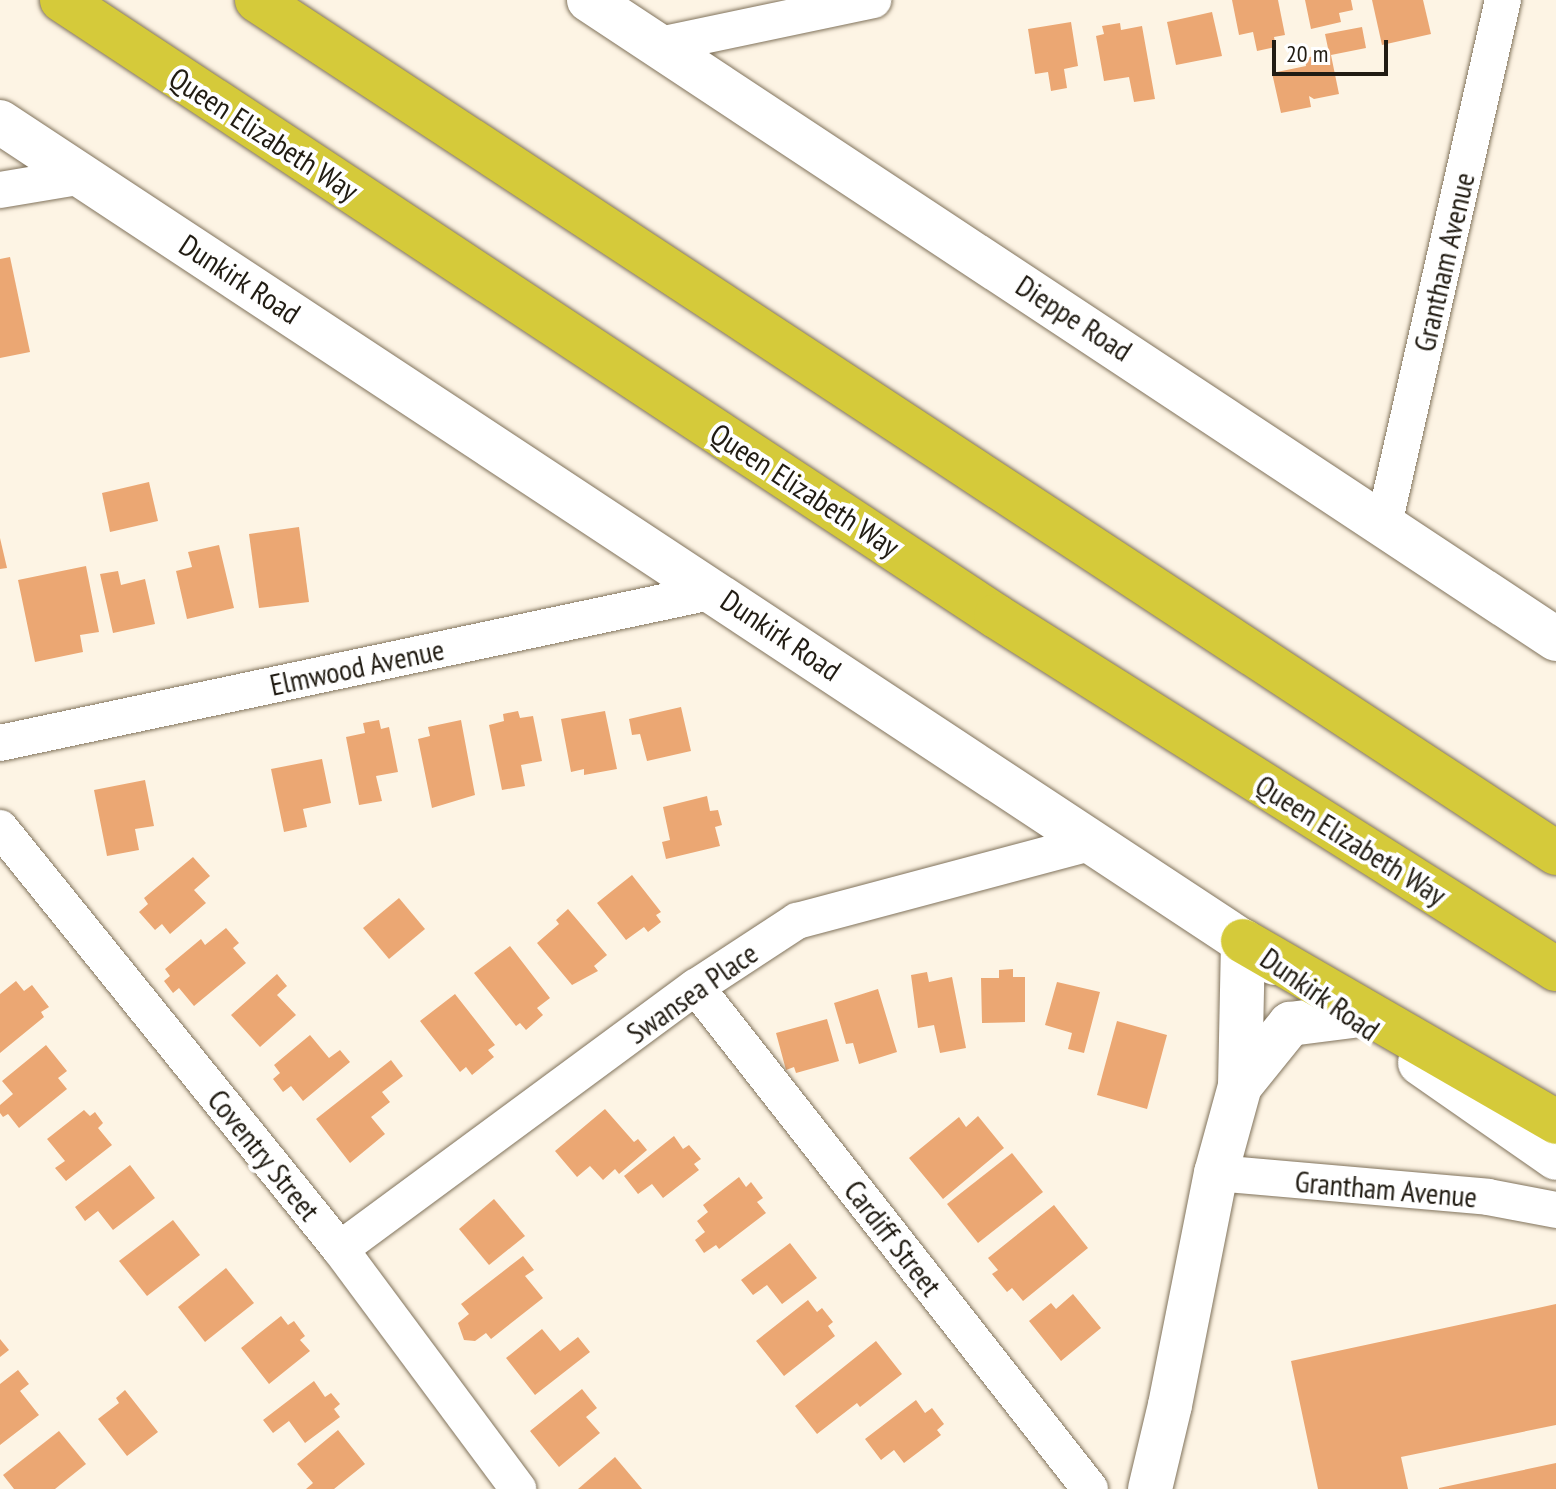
<!DOCTYPE html>
<html>
<head>
<meta charset="utf-8">
<style>
	body { margin:0 }
	#map { position:relative; width:1556px; height:1489px; overflow:hidden; background:#fdf4e4; font-family:"PT Sans Narrow",sans-serif }
	div>[style] { position:absolute }
	[style*='--x'] { left:calc(var(--x)*1px); top:calc(var(--y)*1px); width:calc(var(--w)*1px); rotate:calc(var(--a)*1deg) }
	.building>* { inset:0; background:#eba773 }
	.roads { filter:drop-shadow(0 0 2px #81735c) drop-shadow(0 0 2px #81735c) }
	.street>* { height:36px; margin:-18px; padding:0 18px; transform-origin:18px; border-radius:18px; background:#fff }
	.secondary>* { height:44px; margin:-22px; padding:0 22px; transform-origin:22px; border-radius:22px; background:#fff }
	.highway>* { height:44px; margin:-22px; padding:0 22px; transform-origin:22px; border-radius:22px; background:#d5ca3a }
	span { translate:-50% -50%; white-space:nowrap; text-align:center; line-height:1.15; -webkit-text-stroke:8px #fff; paint-order:stroke }
	.street-label { font-size:30px; color:#211c13 }
	.scale { position:absolute; left:1272px; top:40px; width:116px; height:36px; box-sizing:border-box; border:4px solid #211c13; border-top:0; padding-left:10px; font-size:24px; line-height:28px; white-space:nowrap; color:#211c13; -webkit-text-stroke:6px #fff; paint-order:stroke }
</style>
</head>
<body>
<div id="map">
	<div class="building">
		<div style="clip-path:polygon(1232px 0,1278px 0,1285px 35px,1274px 37px,1276px 47px,1257px 51px,1253px 32px,1239px 35px)"></div>
		<div style="clip-path:polygon(1305px 0,1351px 0,1353px 10px,1339px 13px,1341px 22px,1311px 29px)"></div>
		<div style="clip-path:polygon(1372px 0,1423px 0,1431px 34px,1382px 45px)"></div>
		<div style="clip-path:polygon(1212px 12px,1222px 56px,1176px 65px,1167px 22px)"></div>
		<div style="clip-path:polygon(1071px 22px,1078px 66px,1064px 69px,1067px 88px,1051px 91px,1048px 72px,1035px 74px,1028px 29px)"></div>
		<div style="clip-path:polygon(1120px 23px,1121px 30px,1142px 26px,1155px 99px,1134px 102px,1129px 77px,1104px 81px,1096px 36px,1104px 34px,1102px 26px)"></div>
		<div style="clip-path:polygon(1362px 27px,1366px 48px,1331px 55px,1339px 94px,1314px 99px,1309px 96px,1311px 107px,1281px 113px,1272px 73px,1306px 66px,1305px 58px,1329px 53px,1325px 34px)"></div>
		<div style="clip-path:polygon(10px 257px,30px 352px,0 358px,0 259px)"></div>
		<div style="clip-path:polygon(149px 482px,158px 521px,110px 532px,102px 493px)"></div>
		<div style="clip-path:polygon(299px 527px,309px 602px,259px 608px,249px 534px)"></div>
		<div style="clip-path:polygon(0 538px,7px 568px,0 569px)"></div>
		<div style="clip-path:polygon(219px 545px,234px 608px,187px 619px,176px 571px,192px 567px,188px 552px)"></div>
		<div style="clip-path:polygon(86px 566px,99px 632px,80px 635px,83px 652px,35px 662px,18px 580px)"></div>
		<div style="clip-path:polygon(118px 571px,121px 585px,145px 579px,155px 624px,113px 633px,100px 574px)"></div>
		<div style="clip-path:polygon(681px 707px,691px 751px,647px 761px,640px 734px,632px 735px,629px 719px)"></div>
		<div style="clip-path:polygon(518px 711px,520px 718px,533px 716px,542px 761px,521px 765px,525px 786px,502px 790px,489px 725px,504px 721px,503px 714px)"></div>
		<div style="clip-path:polygon(605px 711px,617px 769px,584px 775px,584px 769px,571px 772px,561px 719px)"></div>
		<div style="clip-path:polygon(379px 720px,381px 729px,389px 727px,398px 772px,376px 776px,382px 801px,359px 805px,346px 737px,365px 733px,363px 723px)"></div>
		<div style="clip-path:polygon(461px 720px,475px 795px,432px 808px,418px 739px,430px 736px,428px 727px)"></div>
		<div style="clip-path:polygon(322px 759px,331px 803px,303px 809px,307px 827px,284px 832px,271px 769px)"></div>
		<div style="clip-path:polygon(145px 780px,154px 826px,135px 829px,139px 850px,107px 856px,94px 790px)"></div>
		<div style="clip-path:polygon(707px 796px,710px 811px,718px 810px,722px 825px,715px 827px,720px 846px,666px 859px,662px 842px,670px 840px,663px 807px)"></div>
		<div style="clip-path:polygon(193px 857px,210px 876px,194px 890px,206px 903px,170px 934px,162px 924px,155px 930px,139px 912px,148px 904px,144px 898px)"></div>
		<div style="clip-path:polygon(632px 875px,661px 912px,656px 915px,661px 922px,648px 932px,644px 927px,626px 940px,597px 903px)"></div>
		<div style="clip-path:polygon(399px 898px,425px 929px,389px 959px,363px 928px)"></div>
		<div style="clip-path:polygon(568px 909px,607px 955px,594px 966px,598px 971px,572px 985px,537px 943px,559px 924px,556px 920px)"></div>
		<div style="clip-path:polygon(226px 928px,239px 943px,233px 948px,246px 963px,194px 1006px,179px 988px,173px 993px,164px 981px,170px 976px,165px 969px,201px 939px,205px 945px)"></div>
		<div style="clip-path:polygon(510px 946px,550px 998px,537px 1008px,543px 1015px,526px 1030px,520px 1023px,516px 1026px,474px 973px)"></div>
		<div style="clip-path:polygon(1013px 969px,1013px 977px,1025px 977px,1025px 1022px,982px 1023px,981px 978px,999px 978px,999px 970px)"></div>
		<div style="clip-path:polygon(927px 972px,929px 982px,952px 977px,966px 1048px,940px 1053px,934px 1025px,918px 1028px,911px 975px)"></div>
		<div style="clip-path:polygon(277px 974px,287px 986px,277px 995px,296px 1015px,260px 1047px,231px 1015px)"></div>
		<div style="clip-path:polygon(16px 981px,24px 991px,32px 985px,49px 1007px,41px 1012px,44px 1017px,0 1053px,0 994px)"></div>
		<div style="clip-path:polygon(1057px 982px,1100px 992px,1084px 1053px,1068px 1049px,1072px 1033px,1045px 1025px)"></div>
		<div style="clip-path:polygon(878px 989px,897px 1052px,859px 1064px,853px 1043px,846px 1044px,834px 1003px)"></div>
		<div style="clip-path:polygon(455px 994px,495px 1045px,488px 1050px,494px 1057px,472px 1075px,466px 1067px,460px 1072px,420px 1021px)"></div>
		<div style="clip-path:polygon(827px 1019px,839px 1061px,796px 1073px,794px 1067px,786px 1070px,776px 1033px)"></div>
		<div style="clip-path:polygon(1117px 1021px,1167px 1035px,1147px 1109px,1097px 1095px)"></div>
		<div style="clip-path:polygon(310px 1035px,329px 1058px,340px 1050px,350px 1062px,303px 1101px,291px 1086px,283px 1092px,273px 1079px,280px 1073px,274px 1065px)"></div>
		<div style="clip-path:polygon(46px 1045px,67px 1071px,58px 1078px,67px 1089px,19px 1128px,8px 1114px,3px 1117px,0 1113px,0 1105px,13px 1094px,2px 1081px)"></div>
		<div style="clip-path:polygon(391px 1060px,403px 1076px,382px 1092px,390px 1102px,371px 1117px,385px 1134px,350px 1163px,316px 1119px)"></div>
		<div style="clip-path:polygon(605px 1109px,634px 1142px,638px 1139px,647px 1150px,619px 1174px,615px 1169px,603px 1180px,590px 1166px,577px 1177px,555px 1151px)"></div>
		<div style="clip-path:polygon(84px 1110px,90px 1116px,95px 1112px,103px 1123px,98px 1128px,112px 1145px,66px 1181px,55px 1168px,65px 1161px,47px 1139px)"></div>
		<div style="clip-path:polygon(978px 1116px,1004px 1148px,943px 1199px,909px 1158px,959px 1117px,966px 1127px)"></div>
		<div style="clip-path:polygon(674px 1136px,683px 1149px,689px 1145px,701px 1159px,694px 1164px,699px 1170px,663px 1198px,652px 1184px,638px 1194px,624px 1176px)"></div>
		<div style="clip-path:polygon(1012px 1153px,1043px 1192px,978px 1243px,947px 1204px)"></div>
		<div style="clip-path:polygon(130px 1165px,155px 1198px,113px 1230px,98px 1211px,85px 1221px,75px 1207px)"></div>
		<div style="clip-path:polygon(739px 1177px,746px 1187px,751px 1182px,763px 1198px,757px 1202px,766px 1213px,719px 1249px,716px 1245px,704px 1253px,695px 1240px,705px 1232px,697px 1221px,708px 1212px,703px 1205px)"></div>
		<div style="clip-path:polygon(494px 1199px,525px 1236px,489px 1265px,459px 1229px)"></div>
		<div style="clip-path:polygon(1054px 1205px,1088px 1248px,1023px 1301px,1012px 1288px,1007px 1292px,992px 1274px,998px 1270px,988px 1258px)"></div>
		<div style="clip-path:polygon(173px 1220px,200px 1255px,147px 1296px,119px 1261px)"></div>
		<div style="clip-path:polygon(790px 1243px,817px 1278px,782px 1304px,767px 1285px,753px 1295px,741px 1280px)"></div>
		<div style="clip-path:polygon(523px 1256px,534px 1270px,525px 1276px,543px 1298px,491px 1339px,486px 1333px,475px 1341px,464px 1340px,458px 1323px,469px 1314px,461px 1304px)"></div>
		<div style="clip-path:polygon(226px 1268px,254px 1303px,205px 1342px,178px 1307px)"></div>
		<div style="clip-path:polygon(1073px 1294px,1101px 1328px,1061px 1361px,1029px 1321px,1051px 1303px,1056px 1309px)"></div>
		<div style="clip-path:polygon(808px 1300px,817px 1312px,822px 1308px,833px 1322px,828px 1326px,835px 1336px,784px 1376px,756px 1341px)"></div>
		<div style="clip-path:polygon(1556px 1304px,1556px 1425px,1401px 1457px,1408px 1489px,1318px 1489px,1291px 1361px)"></div>
		<div style="clip-path:polygon(281px 1316px,288px 1325px,294px 1321px,305px 1336px,300px 1340px,310px 1351px,269px 1384px,241px 1348px)"></div>
		<div style="clip-path:polygon(542px 1329px,560px 1351px,578px 1337px,590px 1352px,535px 1395px,506px 1358px)"></div>
		<div style="clip-path:polygon(0 1339px,9px 1350px,0 1357px)"></div>
		<div style="clip-path:polygon(876px 1341px,902px 1374px,860px 1407px,857px 1403px,817px 1434px,795px 1406px)"></div>
		<div style="clip-path:polygon(18px 1370px,29px 1384px,20px 1391px,39px 1415px,0 1445px,0 1384px)"></div>
		<div style="clip-path:polygon(314px 1381px,325px 1397px,331px 1393px,340px 1404px,334px 1409px,340px 1417px,305px 1443px,289px 1421px,273px 1433px,263px 1420px)"></div>
		<div style="clip-path:polygon(582px 1389px,597px 1408px,586px 1417px,600px 1433px,559px 1467px,530px 1431px)"></div>
		<div style="clip-path:polygon(125px 1390px,158px 1432px,127px 1456px,98px 1419px,119px 1403px,116px 1398px)"></div>
		<div style="clip-path:polygon(916px 1400px,925px 1413px,932px 1408px,944px 1424px,937px 1430px,941px 1435px,904px 1463px,894px 1450px,881px 1460px,865px 1439px)"></div>
		<div style="clip-path:polygon(338px 1430px,365px 1464px,334px 1489px,306px 1489px,313px 1483px,297px 1464px)"></div>
		<div style="clip-path:polygon(59px 1431px,86px 1464px,55px 1489px,14px 1489px,3px 1475px)"></div>
		<div style="clip-path:polygon(615px 1457px,642px 1489px,578px 1489px)"></div>
		<div style="clip-path:polygon(1556px 1463px,1556px 1489px,1439px 1489px,1439px 1488px)"></div>
	</div>
	<div class="roads">
		<div class="street">
			<div style="--x:660;--y:45;--w:218;--a:-11.9"></div>
			<div style="--x:0;--y:190;--w:85;--a:-9.5"></div>
			<div style="--x:1384;--y:524;--w:537;--a:-77.21"></div>
			<div style="--x:0;--y:743;--w:731;--a:-12"></div>
			<div style="--x:0;--y:828;--w:541;--a:51.08"></div>
			<div style="--x:340;--y:1249;--w:299;--a:53.4"></div>
			<div style="--x:696;--y:987;--w:638;--a:51.87"></div>
			<div style="--x:1216;--y:1173;--w:273;--a:5"></div>
			<div style="--x:1488;--y:1197;--w:69;--a:10.8"></div>
			<div style="--x:340;--y:1249;--w:442;--a:-36.4"></div>
			<div style="--x:696;--y:987;--w:121;--a:-33.2"></div>
			<div style="--x:797;--y:921;--w:306;--a:-14.9"></div>
		</div>
		<div class="secondary">
			<div style="--x:589;--y:0;--w:1159;--a:33.46"></div>
			<div style="--x:0;--y:122;--w:1527;--a:33.41"></div>
			<div style="--x:1420;--y:1063;--w:166;--a:34.9"></div>
			<div style="--x:1240;--y:1086;--w:80;--a:-51.1"></div>
			<div style="--x:1290;--y:1024;--w:63;--a:-7.4"></div>
			<div style="--x:1150;--y:1489;--w:86;--a:-76.6"></div>
			<div style="--x:1170;--y:1405;--w:237;--a:-78.8"></div>
			<div style="--x:1216;--y:1173;--w:90;--a:-74.6"></div>
			<div style="--x:1240;--y:1086;--w:145;--a:-88.8"></div>
		</div>
		<div class="highway">
			<div style="--x:62;--y:0;--w:1119;--a:33.41"></div>
			<div style="--x:996;--y:616;--w:662;--a:32.23"></div>
			<div style="--x:257;--y:0;--w:1554;--a:33.29"></div>
			<div style="--x:1243;--y:941;--w:362;--a:30"></div>
		</div>
	</div>
	<div class="street-label">
		<span style="left:264px;top:134px;rotate:33deg">Queen Elizabeth Way</span>
		<span style="left:1444px;top:262px;rotate:-77deg">Grantham Avenue</span>
		<span style="left:240px;top:279px;rotate:33deg">Dunkirk Road</span>
		<span style="left:1074px;top:318px;rotate:33deg">Dieppe Road</span>
		<span style="left:805px;top:490px;rotate:33deg">Queen Elizabeth Way</span>
		<span style="left:781px;top:635px;rotate:34deg">Dunkirk Road</span>
		<span style="left:357px;top:667px;rotate:-12deg">Elmwood Avenue</span>
		<span style="left:1351px;top:840px;rotate:32deg">Queen Elizabeth Way</span>
		<span style="left:692px;top:993px;rotate:-35deg">Swansea Place</span>
		<span style="left:1320px;top:994px;rotate:35deg">Dunkirk Road</span>
		<span style="left:264px;top:1155px;rotate:51deg">Coventry Street</span>
		<span style="left:1386px;top:1189px;rotate:5deg">Grantham Avenue</span>
		<span style="left:893px;top:1238px;rotate:52deg">Cardiff Street</span>
	</div>
	<div class="scale">20 m</div>
</div>
</body>
</html>
